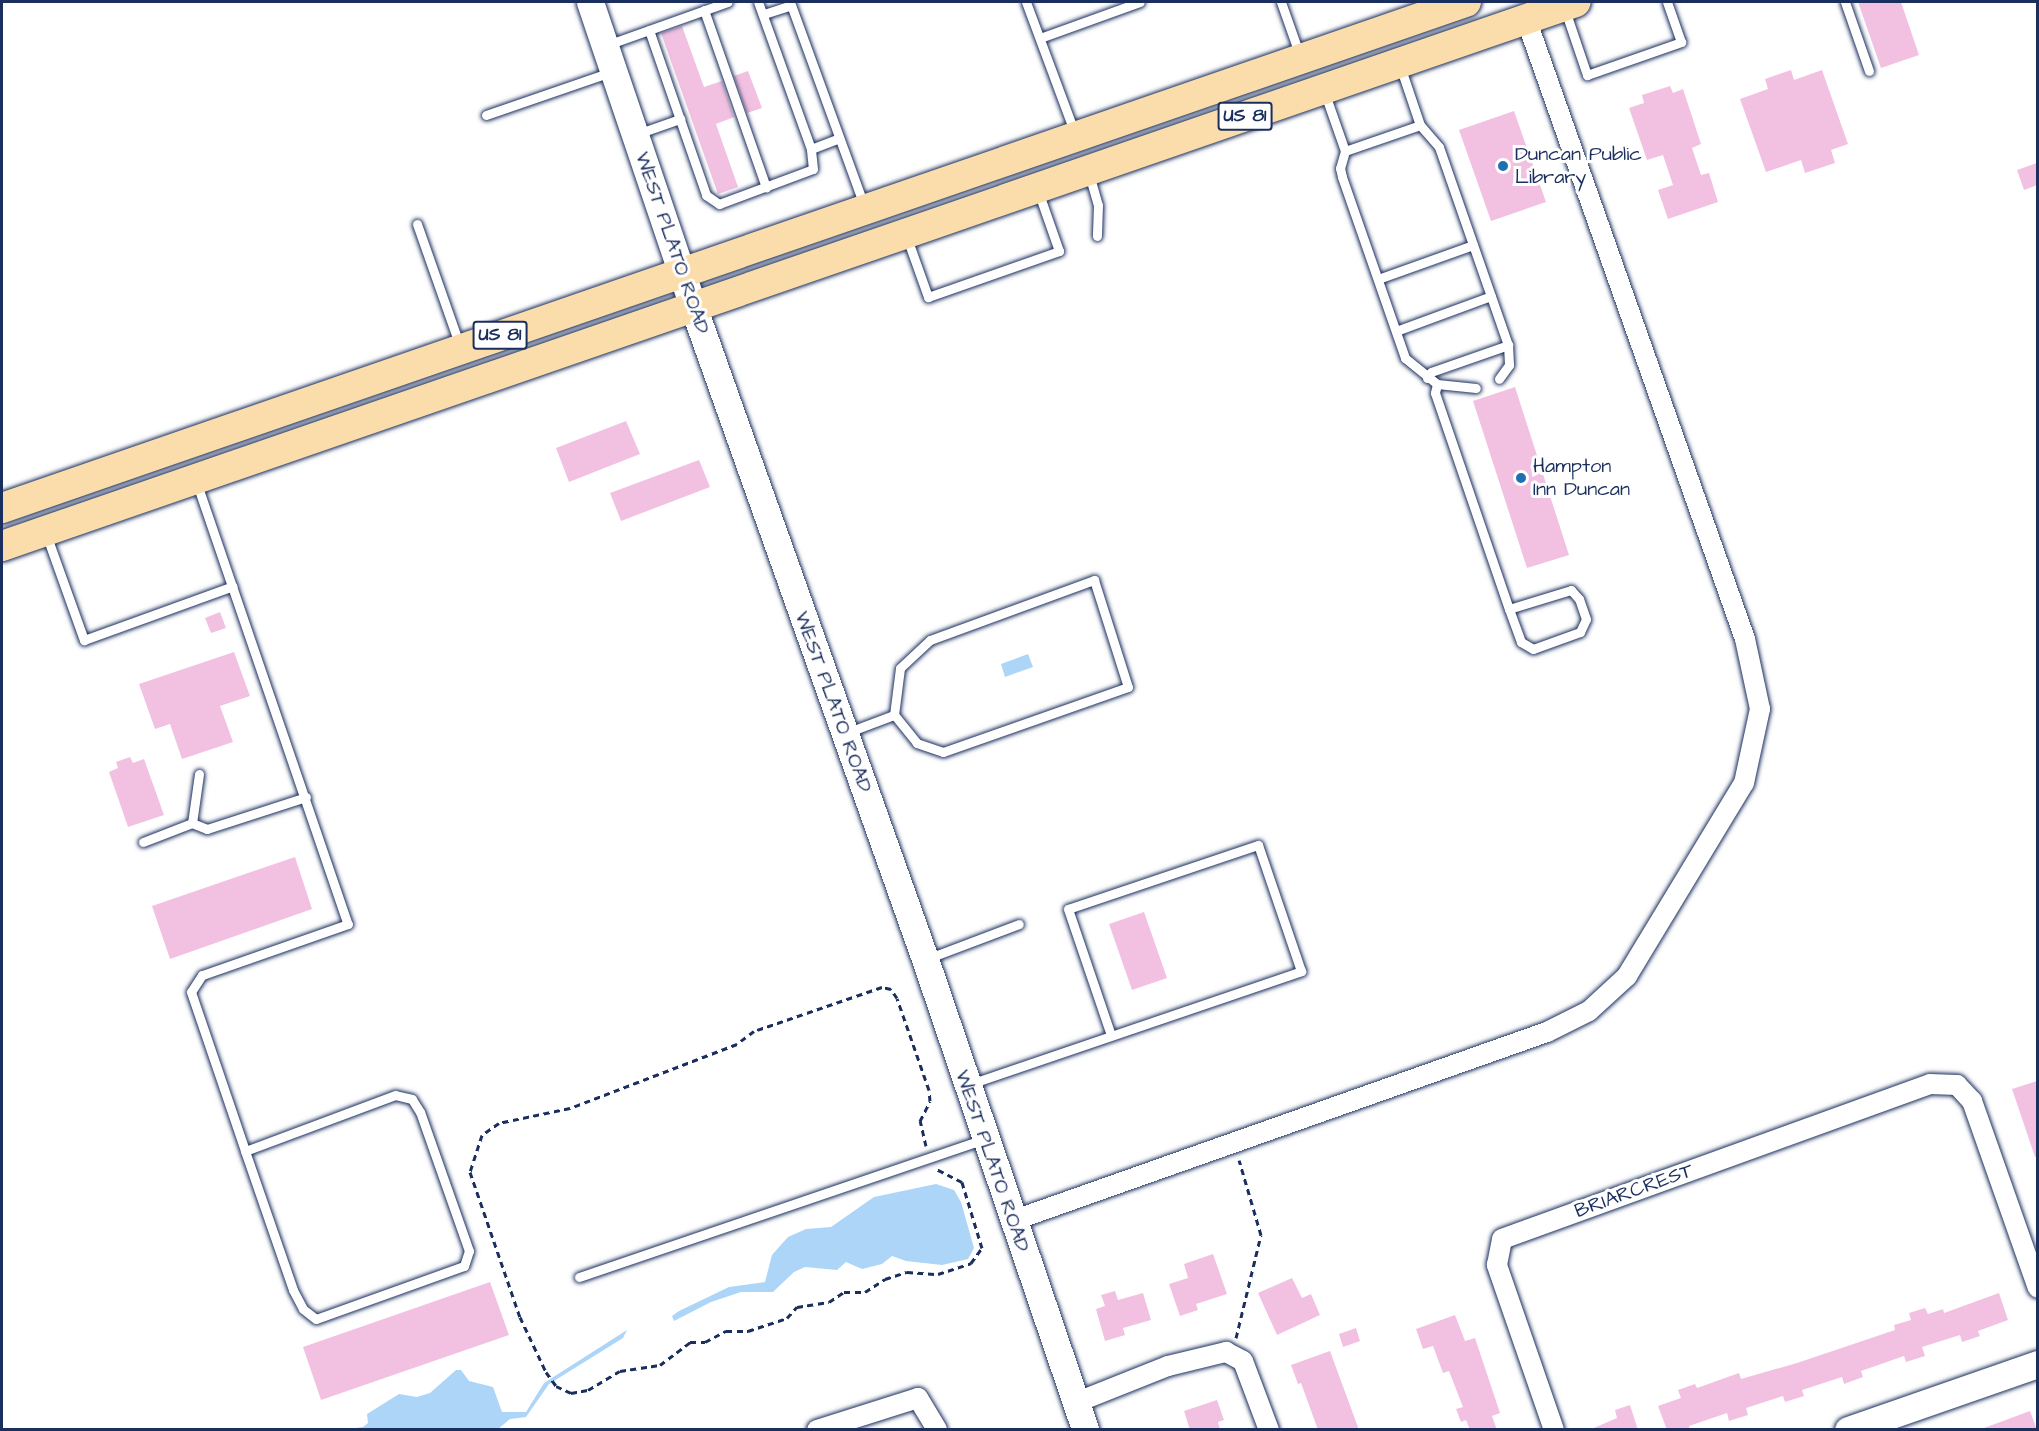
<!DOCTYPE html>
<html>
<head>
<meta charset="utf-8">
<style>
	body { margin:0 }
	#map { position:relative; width:2039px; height:1431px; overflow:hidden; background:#fff; font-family:"Architects Daughter",sans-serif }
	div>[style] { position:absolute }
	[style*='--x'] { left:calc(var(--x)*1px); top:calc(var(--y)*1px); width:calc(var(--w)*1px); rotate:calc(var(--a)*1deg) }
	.water>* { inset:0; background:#acd5f7 }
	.building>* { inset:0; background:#f2c1e1 }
	.path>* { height:3px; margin-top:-1.5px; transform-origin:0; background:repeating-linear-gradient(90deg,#1b2f5e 0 6px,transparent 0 10.5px) }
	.roads { filter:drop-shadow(0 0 2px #1b2f5e) drop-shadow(0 0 2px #1b2f5e) }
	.lane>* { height:9px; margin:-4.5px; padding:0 4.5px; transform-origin:4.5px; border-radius:4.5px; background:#fff }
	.street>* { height:20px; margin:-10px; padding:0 10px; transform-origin:10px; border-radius:10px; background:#fff }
	.secondary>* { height:27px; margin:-13.5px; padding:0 13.5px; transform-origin:13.5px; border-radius:13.5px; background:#fff }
	.primary>* { height:30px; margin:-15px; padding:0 15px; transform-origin:15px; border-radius:15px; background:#fbddab }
	.dots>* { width:16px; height:16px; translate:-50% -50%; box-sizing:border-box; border:3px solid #fff; border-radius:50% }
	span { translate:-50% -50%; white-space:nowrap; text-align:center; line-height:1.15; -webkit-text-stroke:6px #fff; paint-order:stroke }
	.shield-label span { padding:2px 4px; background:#fff; border:2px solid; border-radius:4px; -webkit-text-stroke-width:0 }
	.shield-label { font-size:18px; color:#1b2f5e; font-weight:700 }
	.poi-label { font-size:20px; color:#1b2f5e }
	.left { translate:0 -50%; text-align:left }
	.street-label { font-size:20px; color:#1b2f5e }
	.frame { position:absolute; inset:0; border:3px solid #1b2f5e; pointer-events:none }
</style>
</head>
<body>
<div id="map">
	<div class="water">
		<div style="clip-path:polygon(1028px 654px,1033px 667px,1005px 677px,1001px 664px)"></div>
		<div style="clip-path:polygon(936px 1184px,954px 1190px,961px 1202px,974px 1248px,968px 1259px,942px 1265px,906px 1261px,892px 1256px,882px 1264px,862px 1269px,846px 1262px,837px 1270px,805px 1267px,794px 1272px,773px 1292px,741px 1292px,711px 1302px,674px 1321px,672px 1316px,679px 1311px,729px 1287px,765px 1282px,772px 1255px,788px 1237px,806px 1229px,831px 1227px,874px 1197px)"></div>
		<div style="clip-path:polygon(627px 1330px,623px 1338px,549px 1384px,526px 1417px,510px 1419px,498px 1429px,348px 1429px,363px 1427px,368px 1423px,367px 1414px,399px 1394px,417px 1397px,430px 1393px,456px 1370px,461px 1370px,469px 1381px,493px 1387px,502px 1412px,526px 1412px,544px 1383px)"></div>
	</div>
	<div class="building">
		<div style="clip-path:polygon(1858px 2px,1901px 2px,1919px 55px,1881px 68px)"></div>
		<div style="clip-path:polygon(682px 26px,704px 87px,722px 81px,734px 117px,716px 124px,738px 187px,718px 194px,661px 33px)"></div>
		<div style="clip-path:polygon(1791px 70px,1794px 80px,1822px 70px,1848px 144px,1831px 150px,1835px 163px,1805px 173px,1801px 160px,1766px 172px,1740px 99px,1768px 89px,1765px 79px)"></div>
		<div style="clip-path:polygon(748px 71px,762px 108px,747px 113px,734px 76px)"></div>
		<div style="clip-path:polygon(1670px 86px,1673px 93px,1683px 89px,1701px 144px,1692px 148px,1701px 175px,1709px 173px,1718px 202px,1668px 219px,1658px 190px,1673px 185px,1663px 155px,1647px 160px,1629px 108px,1644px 103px,1642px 95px)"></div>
		<div style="clip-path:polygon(1514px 111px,1546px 202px,1491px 221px,1459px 130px)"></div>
		<div style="clip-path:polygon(2037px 163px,2037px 185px,2024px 190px,2017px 170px)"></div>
		<div style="clip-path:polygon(1515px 387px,1569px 555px,1527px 568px,1473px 401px)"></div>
		<div style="clip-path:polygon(626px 421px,640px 454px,569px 482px,556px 448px)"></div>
		<div style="clip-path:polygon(699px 460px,710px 487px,621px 521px,610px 493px)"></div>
		<div style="clip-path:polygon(220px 612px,226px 628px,211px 633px,205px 618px)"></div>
		<div style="clip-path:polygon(234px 652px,250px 696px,220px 706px,233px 742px,182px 759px,170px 724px,155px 729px,139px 684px)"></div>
		<div style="clip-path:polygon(130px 757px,133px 763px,144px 759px,164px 815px,128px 827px,109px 772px,118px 768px,116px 762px)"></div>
		<div style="clip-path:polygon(295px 857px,312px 909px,170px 959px,152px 906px)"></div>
		<div style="clip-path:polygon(1144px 912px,1167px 978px,1132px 990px,1109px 924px)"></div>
		<div style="clip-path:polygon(2037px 1081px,2037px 1157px,2035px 1157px,2012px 1089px)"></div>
		<div style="clip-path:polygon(1213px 1254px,1227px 1294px,1196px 1304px,1198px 1310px,1180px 1316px,1169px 1284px,1188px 1278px,1184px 1264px)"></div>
		<div style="clip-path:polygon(1292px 1278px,1302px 1298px,1311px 1294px,1320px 1315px,1277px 1335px,1258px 1293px)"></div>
		<div style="clip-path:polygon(490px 1282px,509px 1335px,321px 1400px,303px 1347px)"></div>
		<div style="clip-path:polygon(1115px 1291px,1118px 1300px,1143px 1293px,1151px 1320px,1123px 1328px,1125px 1335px,1105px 1341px,1096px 1309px,1105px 1306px,1101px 1295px)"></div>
		<div style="clip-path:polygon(1999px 1293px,2008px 1320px,1978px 1331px,1980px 1336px,1962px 1342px,1960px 1335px,1922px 1347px,1925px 1356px,1906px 1362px,1904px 1356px,1861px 1371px,1863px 1377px,1844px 1384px,1842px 1377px,1802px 1390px,1804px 1396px,1785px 1402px,1783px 1396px,1746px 1408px,1748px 1415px,1729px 1421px,1727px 1413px,1689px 1426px,1690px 1430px,1667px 1430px,1658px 1406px,1681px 1398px,1678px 1390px,1695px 1384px,1697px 1388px,1739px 1373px,1741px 1379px,1797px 1363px,1895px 1330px,1894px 1325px,1911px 1320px,1909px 1313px,1925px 1308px,1928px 1314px,1943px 1309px,1944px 1313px)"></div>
		<div style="clip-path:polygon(1455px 1315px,1465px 1341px,1475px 1338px,1500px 1413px,1492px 1416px,1497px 1430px,1470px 1430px,1466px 1420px,1461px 1422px,1456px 1409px,1463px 1407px,1449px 1371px,1443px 1373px,1433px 1346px,1423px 1349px,1416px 1329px)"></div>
		<div style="clip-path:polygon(1356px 1328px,1360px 1341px,1343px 1347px,1339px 1334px)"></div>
		<div style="clip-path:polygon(1330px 1351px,1359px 1430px,1318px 1430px,1301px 1383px,1298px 1384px,1291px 1365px)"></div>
		<div style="clip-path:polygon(1217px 1400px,1224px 1420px,1218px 1422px,1220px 1430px,1190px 1430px,1184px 1411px)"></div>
		<div style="clip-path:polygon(1630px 1405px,1638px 1430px,1589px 1430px,1617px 1418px,1615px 1410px)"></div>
		<div style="clip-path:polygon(2030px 1411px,2037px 1430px,1984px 1430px,1984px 1428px)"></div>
	</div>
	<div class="path">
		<div style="--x:926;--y:1146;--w:26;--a:-103"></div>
		<div style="--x:920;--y:1121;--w:22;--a:-63"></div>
		<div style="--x:930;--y:1101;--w:11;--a:-95"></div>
		<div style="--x:929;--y:1090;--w:97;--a:-109.2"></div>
		<div style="--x:897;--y:998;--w:11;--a:-124"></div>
		<div style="--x:891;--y:989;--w:9;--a:-167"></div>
		<div style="--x:882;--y:987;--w:135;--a:161"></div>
		<div style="--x:754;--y:1031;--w:21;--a:143"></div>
		<div style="--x:737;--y:1044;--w:179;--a:159"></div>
		<div style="--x:570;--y:1108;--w:73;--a:168.1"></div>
		<div style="--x:499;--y:1123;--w:21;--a:145"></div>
		<div style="--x:482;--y:1135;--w:39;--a:108"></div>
		<div style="--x:470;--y:1172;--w:153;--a:71"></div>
		<div style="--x:520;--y:1317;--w:61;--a:64.7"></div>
		<div style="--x:546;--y:1372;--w:17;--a:54"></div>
		<div style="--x:556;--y:1386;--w:17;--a:25"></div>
		<div style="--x:571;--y:1393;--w:17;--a:-10"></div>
		<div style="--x:588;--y:1390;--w:37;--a:-31"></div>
		<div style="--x:620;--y:1371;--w:40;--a:-8.5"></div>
		<div style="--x:660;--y:1365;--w:38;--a:-37"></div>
		<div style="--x:690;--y:1342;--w:15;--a:0"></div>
		<div style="--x:705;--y:1342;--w:24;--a:-28"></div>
		<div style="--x:726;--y:1331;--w:22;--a:0"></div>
		<div style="--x:748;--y:1331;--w:41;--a:-18.4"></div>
		<div style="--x:787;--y:1318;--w:15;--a:-48"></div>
		<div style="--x:797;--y:1307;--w:32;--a:-9"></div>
		<div style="--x:829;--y:1302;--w:18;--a:-34"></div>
		<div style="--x:844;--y:1292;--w:21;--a:0"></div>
		<div style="--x:865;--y:1292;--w:24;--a:-33"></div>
		<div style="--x:885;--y:1279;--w:23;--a:-18"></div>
		<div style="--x:907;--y:1272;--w:31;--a:4"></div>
		<div style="--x:938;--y:1274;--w:35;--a:-18"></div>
		<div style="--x:971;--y:1263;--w:19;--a:-54"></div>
		<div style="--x:982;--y:1248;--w:69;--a:-106.9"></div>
		<div style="--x:962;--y:1182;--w:29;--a:-153"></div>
		<div style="--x:1236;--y:1338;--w:106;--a:-76.4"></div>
		<div style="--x:1261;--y:1235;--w:78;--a:-106.3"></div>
	</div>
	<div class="roads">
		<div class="lane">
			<div style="--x:790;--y:2;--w:216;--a:70"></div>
			<div style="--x:1026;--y:2;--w:141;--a:69.6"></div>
			<div style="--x:1281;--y:2;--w:57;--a:70.6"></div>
			<div style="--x:1845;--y:2;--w:73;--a:70.8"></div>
			<div style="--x:704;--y:10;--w:188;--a:70.7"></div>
			<div style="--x:1565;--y:10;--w:69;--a:71.3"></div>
			<div style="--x:1587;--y:75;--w:100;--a:-19.3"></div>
			<div style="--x:1681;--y:42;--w:42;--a:-109.3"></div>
			<div style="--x:764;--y:14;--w:28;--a:-18"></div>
			<div style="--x:649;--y:30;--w:175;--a:70.9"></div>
			<div style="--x:706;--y:195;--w:16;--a:35"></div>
			<div style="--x:719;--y:204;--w:100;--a:-20.4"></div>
			<div style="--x:813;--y:169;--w:20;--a:-96"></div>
			<div style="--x:811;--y:149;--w:156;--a:-109.8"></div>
			<div style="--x:1040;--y:38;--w:106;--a:-19.8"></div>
			<div style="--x:607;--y:45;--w:128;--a:-19.6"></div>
			<div style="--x:1400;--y:66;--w:62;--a:71.3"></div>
			<div style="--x:1420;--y:125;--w:29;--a:49"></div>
			<div style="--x:1439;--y:147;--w:210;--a:70.8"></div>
			<div style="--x:1508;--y:345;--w:20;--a:87"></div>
			<div style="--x:1509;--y:365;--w:17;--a:126"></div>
			<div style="--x:1325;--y:94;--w:60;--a:70.7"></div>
			<div style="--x:1345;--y:151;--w:18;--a:106"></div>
			<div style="--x:1340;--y:168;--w:9;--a:77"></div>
			<div style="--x:1342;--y:177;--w:192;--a:70.8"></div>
			<div style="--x:1405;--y:358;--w:41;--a:39.1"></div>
			<div style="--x:1437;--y:384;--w:39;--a:6"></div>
			<div style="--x:486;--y:115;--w:132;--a:-19"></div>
			<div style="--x:637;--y:134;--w:46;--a:-19.2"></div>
			<div style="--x:811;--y:149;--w:30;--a:-21"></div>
			<div style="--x:1345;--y:151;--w:79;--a:-19.1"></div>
			<div style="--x:1089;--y:174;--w:32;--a:74"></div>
			<div style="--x:1098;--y:205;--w:31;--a:92"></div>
			<div style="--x:417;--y:224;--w:129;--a:70.6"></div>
			<div style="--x:907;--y:238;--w:63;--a:70.4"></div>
			<div style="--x:928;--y:297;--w:139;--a:-19.3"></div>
			<div style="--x:1059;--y:251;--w:64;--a:-109.3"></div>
			<div style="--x:1378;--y:279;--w:101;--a:-19.7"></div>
			<div style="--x:1396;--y:331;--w:101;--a:-20.2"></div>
			<div style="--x:1427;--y:378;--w:7;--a:-56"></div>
			<div style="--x:1431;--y:372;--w:82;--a:-19.3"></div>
			<div style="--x:1437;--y:384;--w:9;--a:103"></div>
			<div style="--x:1435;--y:393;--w:228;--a:71.1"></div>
			<div style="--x:1509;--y:609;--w:35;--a:70"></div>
			<div style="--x:1521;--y:642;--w:14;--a:30"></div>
			<div style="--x:1533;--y:649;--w:50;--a:-19.9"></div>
			<div style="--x:1580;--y:632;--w:14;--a:-65"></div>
			<div style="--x:1586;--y:619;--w:21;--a:-109"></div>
			<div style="--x:1579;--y:599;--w:12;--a:-132"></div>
			<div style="--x:1571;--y:590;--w:65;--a:163"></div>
			<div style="--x:197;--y:484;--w:465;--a:71.1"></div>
			<div style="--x:348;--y:924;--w:155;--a:160.7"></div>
			<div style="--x:202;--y:975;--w:20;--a:123"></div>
			<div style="--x:191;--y:992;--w:168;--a:71.2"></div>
			<div style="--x:245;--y:1151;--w:147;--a:70.9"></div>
			<div style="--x:293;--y:1290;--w:21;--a:62"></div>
			<div style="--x:303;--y:1309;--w:16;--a:38"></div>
			<div style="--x:316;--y:1319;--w:157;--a:-19.7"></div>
			<div style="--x:464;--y:1266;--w:16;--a:-72"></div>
			<div style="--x:469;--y:1251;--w:147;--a:-109.4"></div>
			<div style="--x:420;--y:1112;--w:15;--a:-122"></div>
			<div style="--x:412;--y:1099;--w:17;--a:-167"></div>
			<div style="--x:395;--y:1095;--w:160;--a:159.5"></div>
			<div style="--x:46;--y:534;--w:113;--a:70.3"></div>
			<div style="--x:84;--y:640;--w:158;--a:-19.9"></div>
			<div style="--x:846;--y:733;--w:51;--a:-20.6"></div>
			<div style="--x:894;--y:715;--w:47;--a:-82.7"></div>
			<div style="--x:900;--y:668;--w:41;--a:-43"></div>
			<div style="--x:930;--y:640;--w:175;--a:-20.1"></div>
			<div style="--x:1094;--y:580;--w:112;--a:72.4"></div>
			<div style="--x:1128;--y:687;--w:196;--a:160.6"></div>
			<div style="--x:943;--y:752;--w:28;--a:-161"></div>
			<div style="--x:917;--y:743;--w:36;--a:-129"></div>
			<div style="--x:199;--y:774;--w:49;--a:98.1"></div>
			<div style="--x:192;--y:823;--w:16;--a:22"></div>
			<div style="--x:207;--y:829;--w:104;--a:-17.9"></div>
			<div style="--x:143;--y:842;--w:53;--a:-21.2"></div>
			<div style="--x:929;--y:958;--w:96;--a:-20.7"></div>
			<div style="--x:970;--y:1084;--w:350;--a:-18.8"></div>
			<div style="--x:1301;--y:971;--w:133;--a:-108.8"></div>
			<div style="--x:1258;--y:845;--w:200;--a:161.4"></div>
			<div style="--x:1068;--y:909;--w:133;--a:71.2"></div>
			<div style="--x:579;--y:1277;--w:428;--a:-18.8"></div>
		</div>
		<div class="street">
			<div style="--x:1012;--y:1221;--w:567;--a:-19.46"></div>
			<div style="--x:1547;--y:1032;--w:47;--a:-26.6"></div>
			<div style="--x:1589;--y:1011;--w:52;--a:-42.6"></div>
			<div style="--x:1627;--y:976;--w:226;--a:-58.8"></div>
			<div style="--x:1744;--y:783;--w:76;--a:-77.8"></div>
			<div style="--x:1760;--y:709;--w:72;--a:-102.1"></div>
			<div style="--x:1745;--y:639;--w:658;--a:-109.45"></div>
			<div style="--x:1075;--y:1403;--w:100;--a:-21.7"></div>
			<div style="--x:1168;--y:1366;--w:60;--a:-13.6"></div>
			<div style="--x:1226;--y:1352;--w:19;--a:28"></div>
			<div style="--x:1243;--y:1361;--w:74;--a:69.4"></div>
			<div style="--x:817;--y:1430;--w:106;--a:-17.6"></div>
			<div style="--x:918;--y:1398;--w:37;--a:59"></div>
			<div style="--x:1554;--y:1430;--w:175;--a:-109.1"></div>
			<div style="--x:1497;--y:1265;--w:26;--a:-79"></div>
			<div style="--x:1502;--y:1239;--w:455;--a:-19.9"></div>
			<div style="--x:1930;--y:1084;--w:27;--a:2"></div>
			<div style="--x:1957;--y:1085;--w:22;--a:47"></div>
			<div style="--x:1972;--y:1101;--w:198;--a:70.6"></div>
		</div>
		<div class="secondary">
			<div style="--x:590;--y:2;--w:321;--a:71.3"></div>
			<div style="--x:693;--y:306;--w:693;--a:70.44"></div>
			<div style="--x:925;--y:959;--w:497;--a:71.2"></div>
			<div style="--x:1848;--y:1430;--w:201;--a:-19.2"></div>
		</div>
		<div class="primary">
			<div style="--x:2;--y:508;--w:1549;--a:-19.07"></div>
			<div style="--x:2;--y:546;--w:1665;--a:-19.07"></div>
		</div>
	</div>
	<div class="dots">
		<div style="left:1503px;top:166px;background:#1f6fb2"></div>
		<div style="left:1521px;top:478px;background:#1f6fb2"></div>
	</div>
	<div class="shield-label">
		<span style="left:1245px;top:116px">US 81</span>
		<span style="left:500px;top:335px">US 81</span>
	</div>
	<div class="poi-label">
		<span class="left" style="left:1515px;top:166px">Duncan Public<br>Library</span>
		<span class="left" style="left:1533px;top:478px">Hampton<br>Inn Duncan</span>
	</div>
	<div class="street-label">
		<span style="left:672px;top:243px;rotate:71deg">WEST PLATO ROAD</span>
		<span style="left:833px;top:702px;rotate:70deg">WEST PLATO ROAD</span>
		<span style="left:992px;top:1161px;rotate:71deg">WEST PLATO ROAD</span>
		<span style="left:1634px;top:1191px;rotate:-20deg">BRIARCREST</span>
	</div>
	<div class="frame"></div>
</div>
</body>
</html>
